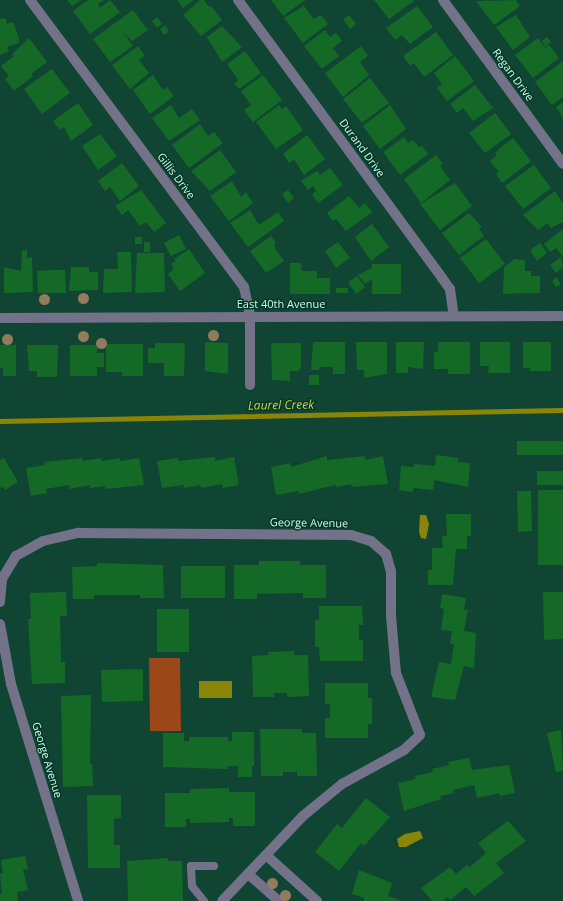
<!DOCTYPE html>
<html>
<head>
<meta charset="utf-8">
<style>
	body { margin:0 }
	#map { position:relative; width:563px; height:901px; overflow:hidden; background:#114533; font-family:"Open Sans",sans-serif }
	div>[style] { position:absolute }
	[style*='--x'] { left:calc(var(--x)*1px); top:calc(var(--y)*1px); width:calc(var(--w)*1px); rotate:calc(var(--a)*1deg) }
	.green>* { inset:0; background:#9b4717 }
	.water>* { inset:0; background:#8b8507 }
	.stream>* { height:4.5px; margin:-2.25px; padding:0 2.25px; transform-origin:2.25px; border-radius:2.25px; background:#8b8507 }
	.building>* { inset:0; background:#146926 }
	.lane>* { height:8px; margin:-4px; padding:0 4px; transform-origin:4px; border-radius:4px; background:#737289 }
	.street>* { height:10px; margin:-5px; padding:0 5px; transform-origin:5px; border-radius:5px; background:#737289 }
	.trees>* { width:11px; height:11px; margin:-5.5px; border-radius:50%; background:#937c5d }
	span { translate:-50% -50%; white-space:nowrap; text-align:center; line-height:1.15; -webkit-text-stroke:3px #023a29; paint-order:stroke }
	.street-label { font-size:11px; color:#d5f6e7 }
	.water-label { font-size:12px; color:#d6cf49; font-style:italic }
</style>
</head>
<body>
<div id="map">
	<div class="green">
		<div style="clip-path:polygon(149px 658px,180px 658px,181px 731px,150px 731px)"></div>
	</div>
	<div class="water">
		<div style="clip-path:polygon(420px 515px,426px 515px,429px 524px,426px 539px,421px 538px,419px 532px)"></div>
		<div style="clip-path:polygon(199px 681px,232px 681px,232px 698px,199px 698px)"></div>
		<div style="clip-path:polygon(420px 831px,423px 838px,406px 847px,399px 847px,397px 839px,405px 834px)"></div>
	</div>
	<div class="stream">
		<div style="--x:0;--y:421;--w:563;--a:-1.12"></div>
	</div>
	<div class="building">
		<div style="clip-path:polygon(67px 0,81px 0,72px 6px)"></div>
		<div style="clip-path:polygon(88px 0,104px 0,98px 4px,100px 8px,110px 0,120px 12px,90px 34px,73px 11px)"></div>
		<div style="clip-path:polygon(177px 0,194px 0,183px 8px)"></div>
		<div style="clip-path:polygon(200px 0,204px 0,209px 7px,211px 6px,222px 20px,201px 36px,183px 15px)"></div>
		<div style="clip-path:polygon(271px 0,305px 0,283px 16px)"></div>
		<div style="clip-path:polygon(374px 0,413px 0,414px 1px,389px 19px)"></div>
		<div style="clip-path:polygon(516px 0,520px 6px,494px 25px,476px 1px)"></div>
		<div style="clip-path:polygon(304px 6px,314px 19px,321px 15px,328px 24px,303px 43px,284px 18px)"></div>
		<div style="clip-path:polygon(417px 6px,433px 27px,410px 44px,402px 35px,395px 40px,386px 28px)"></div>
		<div style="clip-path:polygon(133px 10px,148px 30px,132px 41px,123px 32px,133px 46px,110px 62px,93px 39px)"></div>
		<div style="clip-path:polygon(349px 15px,356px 24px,350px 29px,343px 19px)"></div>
		<div style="clip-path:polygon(516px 15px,530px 37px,513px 50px,496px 27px)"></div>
		<div style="clip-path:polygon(157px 17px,162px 24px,157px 28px,152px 21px)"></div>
		<div style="clip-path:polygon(5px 18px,7px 24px,13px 22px,19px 38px,19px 43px,7px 47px,9px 51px,0 55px,0 19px)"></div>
		<div style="clip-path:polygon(165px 25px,169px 31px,164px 35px,160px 29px)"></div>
		<div style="clip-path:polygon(222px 26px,242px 47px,222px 62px,207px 37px)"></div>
		<div style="clip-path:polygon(325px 30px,330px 37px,336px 33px,342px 41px,333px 48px,339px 56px,322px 69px,304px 46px)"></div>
		<div style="clip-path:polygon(436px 32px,453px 55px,424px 77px,414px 63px,410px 66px,403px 56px)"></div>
		<div style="clip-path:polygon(547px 37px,551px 42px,545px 47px,542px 41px)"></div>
		<div style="clip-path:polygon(29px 38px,47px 62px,31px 74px,33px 76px,14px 91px,5px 79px,9px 76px,1px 66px,14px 56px,12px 54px)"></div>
		<div style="clip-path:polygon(538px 38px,545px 48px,549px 45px,559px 58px,533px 78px,515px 55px)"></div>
		<div style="clip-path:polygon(138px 46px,145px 56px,139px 60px,149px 73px,130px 89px,112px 65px)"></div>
		<div style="clip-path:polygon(361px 46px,368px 56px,360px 62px,369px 75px,343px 97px,325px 73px)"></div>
		<div style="clip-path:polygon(245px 51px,261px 73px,239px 89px,234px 83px,238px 81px,235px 75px,227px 64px)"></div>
		<div style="clip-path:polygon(455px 56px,474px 81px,447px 101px,437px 88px,442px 84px,434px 73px)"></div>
		<div style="clip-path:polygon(563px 61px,563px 97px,552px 105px,535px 82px)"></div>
		<div style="clip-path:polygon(52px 69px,70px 93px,42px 114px,24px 89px)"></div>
		<div style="clip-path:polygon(153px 75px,163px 90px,167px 87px,174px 96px,150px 114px,133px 90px)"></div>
		<div style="clip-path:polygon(263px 75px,282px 100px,253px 122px,244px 110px,251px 105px,241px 91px)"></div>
		<div style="clip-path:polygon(370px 78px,389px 103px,362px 123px,343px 99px)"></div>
		<div style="clip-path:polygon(475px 85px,493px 108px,473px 121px,463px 108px,457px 113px,450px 104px)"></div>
		<div style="clip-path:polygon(563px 102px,563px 118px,556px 107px)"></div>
		<div style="clip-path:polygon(78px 103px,93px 125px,71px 141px,64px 127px,60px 130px,53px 121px)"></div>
		<div style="clip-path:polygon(171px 105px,179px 118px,192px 109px,200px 120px,169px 141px,152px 118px)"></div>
		<div style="clip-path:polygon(279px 105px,282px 109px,286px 106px,303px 130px,276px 149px,256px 122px)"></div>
		<div style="clip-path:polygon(390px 105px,406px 129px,380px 149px,363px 126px)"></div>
		<div style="clip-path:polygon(495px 113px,511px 134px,485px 153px,469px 133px)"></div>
		<div style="clip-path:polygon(200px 124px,208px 136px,214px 132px,223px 143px,189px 168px,172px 145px)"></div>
		<div style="clip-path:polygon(100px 134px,117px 156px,98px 170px,82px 146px)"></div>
		<div style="clip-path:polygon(307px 135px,325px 159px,304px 175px,294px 159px,289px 163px,283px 154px)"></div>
		<div style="clip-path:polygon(404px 137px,408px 143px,413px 140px,419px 147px,422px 146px,428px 154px,400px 175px,383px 152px)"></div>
		<div style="clip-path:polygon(513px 138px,531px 161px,502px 183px,496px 174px,499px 172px,490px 161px,497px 155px,495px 153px,501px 147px)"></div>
		<div style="clip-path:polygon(220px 150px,236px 172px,210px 191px,191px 171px)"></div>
		<div style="clip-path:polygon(436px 155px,443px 164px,440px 166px,450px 180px,421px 203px,404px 179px)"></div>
		<div style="clip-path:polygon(122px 163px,139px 186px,120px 201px,110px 187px,105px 191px,98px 181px)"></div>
		<div style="clip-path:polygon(534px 165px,551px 188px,523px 209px,505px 186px)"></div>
		<div style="clip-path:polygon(330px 168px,343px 185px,318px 203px,312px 194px,316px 191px,313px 186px,308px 190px,301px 181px,317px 171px,320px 175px)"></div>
		<div style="clip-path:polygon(232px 181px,241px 197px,246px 192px,253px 203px,229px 221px,210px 196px)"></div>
		<div style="clip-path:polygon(455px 183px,472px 206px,440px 230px,420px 204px)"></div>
		<div style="clip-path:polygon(141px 190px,166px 223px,154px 232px,146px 222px,140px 226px,128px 210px,122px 215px,115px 206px)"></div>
		<div style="clip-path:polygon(288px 190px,294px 198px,288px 203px,282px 194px)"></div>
		<div style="clip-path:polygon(555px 191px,563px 203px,563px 222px,551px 228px,547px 223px,538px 230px,523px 215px)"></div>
		<div style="clip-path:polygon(349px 196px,359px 208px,365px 203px,372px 212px,346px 231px,336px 219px,333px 221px,327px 213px)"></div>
		<div style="clip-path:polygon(250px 210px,259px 225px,278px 212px,284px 221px,248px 247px,230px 223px)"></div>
		<div style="clip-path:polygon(469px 213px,482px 227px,479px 229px,484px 236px,459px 255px,442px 233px)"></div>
		<div style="clip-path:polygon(372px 224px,389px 247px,371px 261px,355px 237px)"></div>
		<div style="clip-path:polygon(563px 229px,563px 257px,556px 248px,550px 252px,544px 244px)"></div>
		<div style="clip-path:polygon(179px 235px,186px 249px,171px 256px,164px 243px)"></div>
		<div style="clip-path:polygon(271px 236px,276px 243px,274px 245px,276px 250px,284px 261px,266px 273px,250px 251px)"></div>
		<div style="clip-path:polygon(135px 237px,142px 237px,142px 244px,135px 244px)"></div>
		<div style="clip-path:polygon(486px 239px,505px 264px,479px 283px,460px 258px)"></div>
		<div style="clip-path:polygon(144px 242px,150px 242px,150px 252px,144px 252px)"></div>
		<div style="clip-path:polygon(338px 242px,350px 258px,336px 268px,325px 251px)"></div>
		<div style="clip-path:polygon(540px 243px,547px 253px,537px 261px,530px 250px)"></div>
		<div style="clip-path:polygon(189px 249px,205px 273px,180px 291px,168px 274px,174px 269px,171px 264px,176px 261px,174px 259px)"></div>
		<div style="clip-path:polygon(27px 250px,27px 258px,32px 257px,33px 292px,4px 293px,4px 267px,21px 271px,22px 251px)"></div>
		<div style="clip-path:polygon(117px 252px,131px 252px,132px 292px,103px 293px,104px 269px,118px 269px)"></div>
		<div style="clip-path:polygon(137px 253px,164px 253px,165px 292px,135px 293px)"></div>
		<div style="clip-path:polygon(561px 257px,563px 267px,556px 273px,550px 265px)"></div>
		<div style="clip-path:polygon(514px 259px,525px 260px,525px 271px,531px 271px,531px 276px,540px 276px,540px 293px,503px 294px,504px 268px)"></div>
		<div style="clip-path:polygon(290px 263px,301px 263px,302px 271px,317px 271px,317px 278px,330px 278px,330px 294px,290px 294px)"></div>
		<div style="clip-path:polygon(372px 264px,401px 264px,401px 294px,372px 294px,372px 279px,365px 284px,358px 275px,372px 268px)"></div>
		<div style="clip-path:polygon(71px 267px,89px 267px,89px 272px,98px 272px,98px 290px,69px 291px)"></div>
		<div style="clip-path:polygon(52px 270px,65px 270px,66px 293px,38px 293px,37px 271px)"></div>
		<div style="clip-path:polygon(357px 276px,365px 287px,356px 294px,348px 282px)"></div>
		<div style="clip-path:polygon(556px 277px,561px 284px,556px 287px,552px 281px)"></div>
		<div style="clip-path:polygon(336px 288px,348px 288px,348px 293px,336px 293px)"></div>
		<div style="clip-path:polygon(205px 342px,228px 343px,228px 374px,205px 371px)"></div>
		<div style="clip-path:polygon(313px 342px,345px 342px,345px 374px,333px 374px,333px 367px,319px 367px,319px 370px,311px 370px)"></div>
		<div style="clip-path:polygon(356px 342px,387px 342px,387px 374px,364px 378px,364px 370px,357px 370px)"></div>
		<div style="clip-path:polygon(396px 342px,424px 342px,423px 369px,408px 367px,408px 373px,396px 373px)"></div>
		<div style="clip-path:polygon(438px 342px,470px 342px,470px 374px,448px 374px,448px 369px,434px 369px,434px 352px,438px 352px)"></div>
		<div style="clip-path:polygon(480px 342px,510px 342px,510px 373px,488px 373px,489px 366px,480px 366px)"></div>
		<div style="clip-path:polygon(523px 342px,551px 342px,551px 371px,530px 371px,530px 368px,523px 368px)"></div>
		<div style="clip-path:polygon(155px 343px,185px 343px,184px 376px,164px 376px,164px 363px,148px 363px,148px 348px,155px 348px)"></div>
		<div style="clip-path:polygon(271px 343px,301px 343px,301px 366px,299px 371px,290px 371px,290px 381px,272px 380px)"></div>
		<div style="clip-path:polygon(106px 344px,143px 344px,143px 376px,122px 376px,122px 372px,106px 372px)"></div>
		<div style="clip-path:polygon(0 345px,16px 345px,16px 376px,3px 376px,3px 368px,0 368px)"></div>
		<div style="clip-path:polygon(27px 345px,58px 345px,57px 377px,37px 377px,37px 371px,29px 371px)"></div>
		<div style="clip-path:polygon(70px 345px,98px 345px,97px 353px,104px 353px,104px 367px,97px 367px,97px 376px,70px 376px)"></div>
		<div style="clip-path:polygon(309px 375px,319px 375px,319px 385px,309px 385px)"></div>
		<div style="clip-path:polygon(517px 441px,563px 441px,563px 455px,517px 455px)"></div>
		<div style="clip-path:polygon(436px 455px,458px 458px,458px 462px,470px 463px,468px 487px,434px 480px,433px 490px,413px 488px,413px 492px,399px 490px,401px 466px,414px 467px,414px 464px,435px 466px)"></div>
		<div style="clip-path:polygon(327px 456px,327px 460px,365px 456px,365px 460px,383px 456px,388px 484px,352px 487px,351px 484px,336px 487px,335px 485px,299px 494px,299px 491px,276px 495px,271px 467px,290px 463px,291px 467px)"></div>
		<div style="clip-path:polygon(215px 457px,215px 461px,234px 457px,239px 485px,223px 488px,222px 484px,201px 488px,200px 485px,184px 488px,184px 485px,162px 488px,157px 461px,178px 458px,178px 461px)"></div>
		<div style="clip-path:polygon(4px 458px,18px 482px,5px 490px,3px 487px,0 488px,0 460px)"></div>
		<div style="clip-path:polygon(82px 458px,83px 461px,101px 458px,102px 461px,120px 458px,120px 461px,139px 458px,144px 485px,105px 489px,105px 486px,90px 488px,90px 485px,69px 489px,69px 485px,46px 489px,47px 493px,31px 496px,26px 468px,45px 465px,44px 462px)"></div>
		<div style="clip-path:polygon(537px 471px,563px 471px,563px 485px,537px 485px)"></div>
		<div style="clip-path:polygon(538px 490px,563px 490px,563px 565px,538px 565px)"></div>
		<div style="clip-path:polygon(517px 491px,531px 491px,532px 531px,518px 532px)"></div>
		<div style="clip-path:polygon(446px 514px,471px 514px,471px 536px,467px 536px,467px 549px,456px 549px,453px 585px,428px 585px,428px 570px,432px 570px,432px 548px,443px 548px,442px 536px,447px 536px)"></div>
		<div style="clip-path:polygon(259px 561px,300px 561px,300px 565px,326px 565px,326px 598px,303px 598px,303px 593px,257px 594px,257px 599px,234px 599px,234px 565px,259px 565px)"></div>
		<div style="clip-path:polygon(97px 563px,163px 565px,164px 598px,140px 598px,140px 595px,94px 595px,94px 599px,73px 599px,72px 567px,97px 566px)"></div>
		<div style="clip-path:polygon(181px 566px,225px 566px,225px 598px,181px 598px)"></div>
		<div style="clip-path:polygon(66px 592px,67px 616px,60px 616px,61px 662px,65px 662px,65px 683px,32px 684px,28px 619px,31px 619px,30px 593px)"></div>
		<div style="clip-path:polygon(543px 592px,563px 592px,563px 639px,544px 640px)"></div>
		<div style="clip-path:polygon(442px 594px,466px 598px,464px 610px,468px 610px,464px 631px,476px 633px,474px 668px,464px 666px,455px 700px,431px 697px,439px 662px,451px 664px,454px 644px,450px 644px,452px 631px,441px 630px,444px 609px,440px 608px)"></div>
		<div style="clip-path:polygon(319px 606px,362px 606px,363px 625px,359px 625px,359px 640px,363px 640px,363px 661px,320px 661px,319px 647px,315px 647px,315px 620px,319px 620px)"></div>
		<div style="clip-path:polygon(157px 609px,189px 609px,189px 652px,157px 652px)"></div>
		<div style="clip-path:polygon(294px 651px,294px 655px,308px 655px,309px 696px,287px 697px,287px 693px,274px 693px,274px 697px,253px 697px,252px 656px,268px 655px,268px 652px)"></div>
		<div style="clip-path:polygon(143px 669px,143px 701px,102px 702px,101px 670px)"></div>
		<div style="clip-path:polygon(325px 683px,368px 683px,368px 698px,372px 698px,372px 724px,368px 724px,368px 738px,325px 738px,325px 718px,330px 718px,330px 704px,325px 704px)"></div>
		<div style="clip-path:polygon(91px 695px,90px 764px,92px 764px,93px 786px,63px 787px,61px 696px)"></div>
		<div style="clip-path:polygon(260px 729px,302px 729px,302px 733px,316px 733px,317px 776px,297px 776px,297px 772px,283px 772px,283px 776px,261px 776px)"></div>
		<div style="clip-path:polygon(561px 730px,563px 771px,556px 772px,547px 733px)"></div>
		<div style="clip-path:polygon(232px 732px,254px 732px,254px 766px,252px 766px,252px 777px,238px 777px,238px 766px,228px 766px,228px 769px,163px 767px,163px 733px,184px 733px,184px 741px,189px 741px,189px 737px,228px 737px,228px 741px,232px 741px)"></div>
		<div style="clip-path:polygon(469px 758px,472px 770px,509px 765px,515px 793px,500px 796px,499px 793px,477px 798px,474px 785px,453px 790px,454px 793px,440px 796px,441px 799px,404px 811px,398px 783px,416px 779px,415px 776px,433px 772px,432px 769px,449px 765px,448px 762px)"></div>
		<div style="clip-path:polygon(229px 788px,229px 792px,255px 792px,255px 826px,233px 826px,233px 818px,229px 818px,229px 822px,190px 823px,190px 819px,186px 819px,186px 827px,165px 827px,165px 793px,190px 793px,190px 789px)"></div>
		<div style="clip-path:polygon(87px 795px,121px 795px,121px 818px,114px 819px,114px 845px,120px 845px,120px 868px,88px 868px)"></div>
		<div style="clip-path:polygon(366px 798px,390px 817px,364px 846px,361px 843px,339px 871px,315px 852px,337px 824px,342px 828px)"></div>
		<div style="clip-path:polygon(508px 821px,526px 841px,496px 863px,504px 873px,474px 896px,466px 887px,450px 900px,448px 897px,443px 901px,432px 901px,421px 888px,450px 867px,456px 874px,467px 865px,470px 867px,486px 853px,478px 843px)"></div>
		<div style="clip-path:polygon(25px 856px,28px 869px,23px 870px,28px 890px,17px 892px,18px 901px,0 901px,0 894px,2px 893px,0 874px,3px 873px,1px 860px)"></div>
		<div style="clip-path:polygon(168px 858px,168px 861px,182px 861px,183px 901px,128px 901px,127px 861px)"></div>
		<div style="clip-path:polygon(359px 870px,392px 883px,388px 896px,403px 901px,364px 901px,364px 898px,352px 894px)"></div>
	</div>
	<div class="lane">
		<div style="--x:204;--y:901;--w:19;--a:-129"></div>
		<div style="--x:192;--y:886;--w:20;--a:-93"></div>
		<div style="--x:191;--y:866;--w:23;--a:0"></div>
	</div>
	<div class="street">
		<div style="--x:30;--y:0;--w:358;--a:53.3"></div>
		<div style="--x:244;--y:287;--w:30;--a:78"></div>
		<div style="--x:250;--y:316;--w:69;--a:90"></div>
		<div style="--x:238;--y:0;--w:345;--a:53.7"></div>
		<div style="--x:442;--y:278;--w:14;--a:54"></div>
		<div style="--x:450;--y:289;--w:27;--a:82"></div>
		<div style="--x:443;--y:0;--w:203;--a:53.8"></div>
		<div style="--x:0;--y:318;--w:563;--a:-0.2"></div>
		<div style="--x:0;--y:602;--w:23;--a:-85"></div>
		<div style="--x:2;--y:579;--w:27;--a:-59"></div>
		<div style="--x:16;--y:556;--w:31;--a:-29"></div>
		<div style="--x:43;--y:541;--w:37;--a:-13"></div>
		<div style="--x:79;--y:533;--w:272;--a:0.4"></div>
		<div style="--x:351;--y:535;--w:21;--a:17"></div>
		<div style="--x:371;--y:541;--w:20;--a:41"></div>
		<div style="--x:386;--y:554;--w:18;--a:74"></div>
		<div style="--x:391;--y:571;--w:45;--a:90"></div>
		<div style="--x:391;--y:616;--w:57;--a:85"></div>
		<div style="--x:396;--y:673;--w:66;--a:68.8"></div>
		<div style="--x:420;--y:735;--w:22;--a:137"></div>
		<div style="--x:404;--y:750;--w:71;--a:151.3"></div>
		<div style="--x:342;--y:784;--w:50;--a:140.6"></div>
		<div style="--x:303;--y:816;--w:117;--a:133.6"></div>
		<div style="--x:0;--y:624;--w:61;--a:79.6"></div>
		<div style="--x:11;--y:684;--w:227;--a:72.8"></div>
		<div style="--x:266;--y:855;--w:69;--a:42"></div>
		<div style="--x:248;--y:874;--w:41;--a:41.1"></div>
	</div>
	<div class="trees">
		<div style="left:83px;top:298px"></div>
		<div style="left:44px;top:299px"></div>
		<div style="left:213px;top:335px"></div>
		<div style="left:83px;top:336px"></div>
		<div style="left:7px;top:339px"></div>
		<div style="left:101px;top:343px"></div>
		<div style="left:272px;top:883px"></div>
		<div style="left:285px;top:895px"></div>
	</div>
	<div class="street-label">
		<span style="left:513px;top:75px;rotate:54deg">Regan Drive</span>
		<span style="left:362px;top:148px;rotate:54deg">Durand Drive</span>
		<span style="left:176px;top:176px;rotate:53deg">Gillis Drive</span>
		<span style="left:281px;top:304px">East 40th Avenue</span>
		<span style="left:309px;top:523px;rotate:1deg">George Avenue</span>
		<span style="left:47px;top:760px;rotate:73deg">George Avenue</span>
	</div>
	<div class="water-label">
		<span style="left:281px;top:405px;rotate:-1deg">Laurel Creek</span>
	</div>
</div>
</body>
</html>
